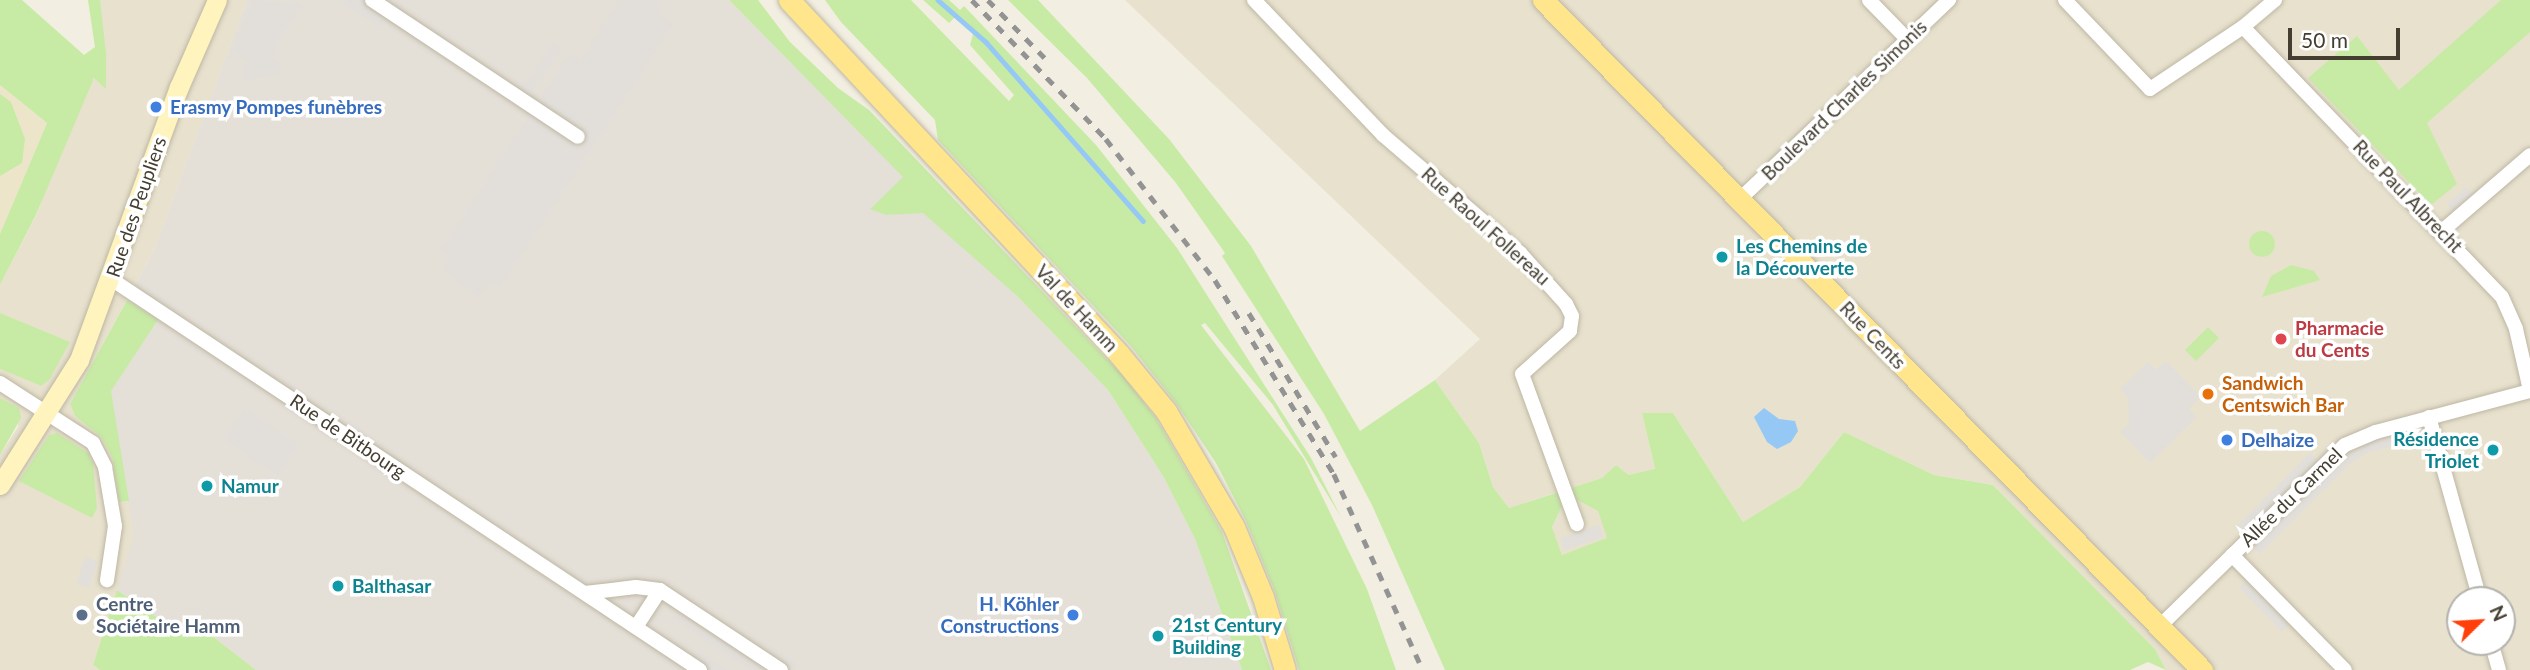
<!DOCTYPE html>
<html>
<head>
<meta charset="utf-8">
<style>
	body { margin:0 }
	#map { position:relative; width:2530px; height:670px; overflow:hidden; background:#f2eee1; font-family:Lato,sans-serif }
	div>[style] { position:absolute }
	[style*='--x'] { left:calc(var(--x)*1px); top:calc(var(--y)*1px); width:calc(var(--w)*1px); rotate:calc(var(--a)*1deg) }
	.residential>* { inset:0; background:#e7e1ce }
	.industrial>* { inset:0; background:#e4dfd7 }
	.education>* { inset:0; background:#ede5c9 }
	.green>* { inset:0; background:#c7eba5 }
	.round { border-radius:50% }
	.parking>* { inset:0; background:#e2dfda }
	.water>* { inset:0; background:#96c8f6 }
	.stream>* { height:4.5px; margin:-2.25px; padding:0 2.25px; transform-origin:2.25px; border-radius:2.25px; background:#96c8f6 }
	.roads { filter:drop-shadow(0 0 2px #beb7a3) drop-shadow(0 0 2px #beb7a3) }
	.street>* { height:14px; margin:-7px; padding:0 7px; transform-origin:7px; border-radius:7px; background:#fff }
	.secondary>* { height:19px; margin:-9.5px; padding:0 9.5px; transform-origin:9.5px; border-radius:9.5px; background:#fff4be }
	.primary>* { height:21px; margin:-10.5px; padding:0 10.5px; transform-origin:10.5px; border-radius:10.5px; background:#ffe68d }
	.rail>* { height:4.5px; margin-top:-2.25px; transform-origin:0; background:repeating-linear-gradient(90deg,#939393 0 9px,transparent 0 18px) }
	.dots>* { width:19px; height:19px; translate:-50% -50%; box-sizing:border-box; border:4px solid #fff; border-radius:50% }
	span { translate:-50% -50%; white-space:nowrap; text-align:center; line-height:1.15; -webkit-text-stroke:7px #fff; paint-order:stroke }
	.street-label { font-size:19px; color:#443e31 }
	.shop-label { font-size:19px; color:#366cbe; font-weight:700 }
	.left { translate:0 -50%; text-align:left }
	.right { translate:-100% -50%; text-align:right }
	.culture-label { font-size:19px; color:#0d838f; font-weight:700 }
	.health-label { font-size:19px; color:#be3a42; font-weight:700 }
	.food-label { font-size:19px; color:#c56008; font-weight:700 }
	.service-label { font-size:19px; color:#4e5e75; font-weight:700 }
	.north { position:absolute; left:2446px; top:586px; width:70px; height:70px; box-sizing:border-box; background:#fff; border:2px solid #b4b2ad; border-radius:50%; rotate:66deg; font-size:19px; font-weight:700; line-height:28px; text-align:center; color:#443e31 }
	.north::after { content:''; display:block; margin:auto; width:24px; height:32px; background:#ff400b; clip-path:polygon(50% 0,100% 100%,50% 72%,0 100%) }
	.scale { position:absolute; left:2288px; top:28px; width:112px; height:32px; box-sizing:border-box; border:4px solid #443e31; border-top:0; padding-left:9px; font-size:21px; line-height:24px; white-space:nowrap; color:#443e31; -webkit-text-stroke:5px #fff; paint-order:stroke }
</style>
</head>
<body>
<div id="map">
	<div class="residential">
		<div style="clip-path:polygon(100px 0,247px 0,154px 250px,70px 404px,75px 416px,101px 437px,112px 457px,119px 502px,129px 501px,135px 535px,93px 665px,100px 670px,0 670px,0 455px,18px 427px,19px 408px,0 398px,0 369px,41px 386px,69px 343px,0 313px,0 285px,37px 214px,76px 111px,95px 77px,106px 88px)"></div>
		<div style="clip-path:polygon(evenodd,1125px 0,2530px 0,2530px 670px,2166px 670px,2155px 649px,1993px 485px,1934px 475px,1844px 432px,1800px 487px,1743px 522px,1673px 413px,1642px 413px,1655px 470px,1629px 475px,1616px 465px,1602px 478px,1571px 488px,1575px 499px,1598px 511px,1608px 539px,1562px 555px,1552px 527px,1563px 504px,1558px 492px,1509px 508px,1493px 487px,1479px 443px,1435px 380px,1480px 339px,1125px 0,2460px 600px,2502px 600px,2502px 642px,2460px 642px,2460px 600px)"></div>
	</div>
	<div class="industrial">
		<div style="clip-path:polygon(247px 0,729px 0,904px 177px,871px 208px,886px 215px,923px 212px,1017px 296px,1108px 390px,1163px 476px,1195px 539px,1242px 670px,256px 670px,198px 625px,188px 639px,117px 590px,134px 535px,110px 391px,158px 320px,127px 300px,154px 250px)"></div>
	</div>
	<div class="education">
		<div style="clip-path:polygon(0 85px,47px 123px,0 234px)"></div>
	</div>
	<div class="green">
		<div style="clip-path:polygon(0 0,22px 0,84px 55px,95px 47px,88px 0,100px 0,106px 53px,106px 89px,94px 78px,36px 215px,0 285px,0 234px,47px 123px,0 85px)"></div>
		<div style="clip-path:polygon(729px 0,758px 0,790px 42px,838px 88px,869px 110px,1122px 375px,1156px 418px,1222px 532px,1271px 670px,1242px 670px,1195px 539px,1163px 476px,1108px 390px,1017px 296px,923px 213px,886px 215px,870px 209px,903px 177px)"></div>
		<div style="clip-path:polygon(825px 0,911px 0,1009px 101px,1014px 95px,970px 45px,973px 34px,956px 16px,949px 23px,923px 0,949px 0,960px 10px,964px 6px,1096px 145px,1177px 248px,1311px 458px,1341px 517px,1273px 405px,1205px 323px,1201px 325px,1304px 459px,1367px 589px,1396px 670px,1299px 670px,1275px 592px,1246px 521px,1216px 463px,1176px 403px,1130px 345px,938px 140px,935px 120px,841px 22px)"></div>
		<div style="clip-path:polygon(1008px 0,1038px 0,1169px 139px,1251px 246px,1360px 431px,1435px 380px,1479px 443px,1493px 487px,1509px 508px,1559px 492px,1563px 504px,1552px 527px,1562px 555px,1607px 538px,1598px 511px,1575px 499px,1571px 488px,1602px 478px,1616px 465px,1629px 475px,1655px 469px,1642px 413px,1673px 413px,1743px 522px,1800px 487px,1844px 432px,1934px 475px,1993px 485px,2155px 649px,2166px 670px,2148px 662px,2130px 670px,1445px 670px,1372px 505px,1324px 414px,1222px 256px,1225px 253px,1176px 183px,1087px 78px)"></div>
		<div style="clip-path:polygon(2501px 0,2530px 0,2530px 32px,2427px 123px,2457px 184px,2431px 205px,2308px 78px,2357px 36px,2399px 90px)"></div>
		<div style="clip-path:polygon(0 94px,11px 102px,25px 139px,22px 163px,0 176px)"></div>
		<div class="round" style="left:2249px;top:231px;width:26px;height:26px"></div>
		<div style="clip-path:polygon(2291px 265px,2314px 271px,2320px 280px,2262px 297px,2271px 276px)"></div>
		<div style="clip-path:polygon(127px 300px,158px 320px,111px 391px,129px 501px,119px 502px,112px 457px,101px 437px,75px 416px,70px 404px)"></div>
		<div style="clip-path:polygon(0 313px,70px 342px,49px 380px,41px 386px,0 369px)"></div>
		<div style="clip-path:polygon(2208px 327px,2219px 338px,2196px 361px,2185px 350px)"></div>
		<div style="clip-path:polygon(0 398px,19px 408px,21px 418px,0 455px)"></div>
		<div style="clip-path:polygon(57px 433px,88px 453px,93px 464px,97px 508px,92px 518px,19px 481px,49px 435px)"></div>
		<div style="clip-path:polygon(117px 590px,187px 638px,198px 625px,256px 670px,100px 670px,93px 665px)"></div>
	</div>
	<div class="parking">
		<div style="clip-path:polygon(252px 0,303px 4px,276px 43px,272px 62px,278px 61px,281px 73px,245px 81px,242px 69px,248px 63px,232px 50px)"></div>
		<div style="clip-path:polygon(339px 0,372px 0,389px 12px,379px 27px)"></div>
		<div style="clip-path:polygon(620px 0,657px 0,659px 15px,672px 25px,499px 288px,490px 282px,479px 296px,443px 271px,452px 256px,442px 249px,570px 54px,581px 60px)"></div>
		<div style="clip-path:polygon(552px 43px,561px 48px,530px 95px,522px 90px)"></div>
		<div style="clip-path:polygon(2466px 187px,2473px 195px,2453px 212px,2447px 204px)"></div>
		<div style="clip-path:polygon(2166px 361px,2201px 397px,2189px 409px,2197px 417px,2150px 463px,2120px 432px,2129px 424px,2128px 398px,2120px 389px,2148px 362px,2156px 370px)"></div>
		<div style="clip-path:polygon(244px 408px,299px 444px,277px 475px,225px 439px)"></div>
		<div style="clip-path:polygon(2422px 426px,2425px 436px,2365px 454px,2351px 463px,2260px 554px,2252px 546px,2344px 455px,2377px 438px)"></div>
		<div style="clip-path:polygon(2310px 453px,2318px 461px,2243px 536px,2235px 528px)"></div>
		<div style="clip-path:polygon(1599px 525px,1603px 537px,1564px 550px,1560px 538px)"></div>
		<div style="clip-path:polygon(85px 557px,98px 561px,89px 588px,76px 584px)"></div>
		<div style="clip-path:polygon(2247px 580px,2290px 624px,2282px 632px,2239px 588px)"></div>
		<div style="clip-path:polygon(684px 613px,770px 670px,750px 670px,670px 617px)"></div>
		<div style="clip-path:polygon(771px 646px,796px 664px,793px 669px,768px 651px)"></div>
		<div style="clip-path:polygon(700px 653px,728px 670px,711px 670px,690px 656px)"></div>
	</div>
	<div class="water">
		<div style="clip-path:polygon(1764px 408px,1779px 419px,1795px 421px,1798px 431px,1791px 442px,1777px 449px,1767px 442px,1754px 417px)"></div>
	</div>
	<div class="stream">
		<div style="--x:938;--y:0;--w:64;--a:41.2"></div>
		<div style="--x:986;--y:42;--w:238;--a:48.7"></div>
	</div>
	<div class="roads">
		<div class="street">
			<div style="--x:372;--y:0;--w:247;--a:33.6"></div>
			<div style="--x:1254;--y:0;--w:187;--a:46.3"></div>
			<div style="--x:1383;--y:135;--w:181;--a:40.7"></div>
			<div style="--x:1520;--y:253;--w:69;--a:48"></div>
			<div style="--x:1566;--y:304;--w:13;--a:63"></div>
			<div style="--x:1572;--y:316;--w:15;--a:98"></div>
			<div style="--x:1570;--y:331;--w:64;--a:138.1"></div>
			<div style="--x:1522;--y:374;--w:160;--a:69.9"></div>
			<div style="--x:1869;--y:0;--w:56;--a:45.7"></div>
			<div style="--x:2065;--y:0;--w:123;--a:46.3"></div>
			<div style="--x:2150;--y:89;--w:112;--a:-33.7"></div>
			<div style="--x:2243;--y:27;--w:42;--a:-40.2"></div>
			<div style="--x:2243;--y:27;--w:374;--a:46.2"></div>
			<div style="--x:2502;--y:297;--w:35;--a:66"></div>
			<div style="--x:2516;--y:329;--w:63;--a:77.1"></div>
			<div style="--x:1740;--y:199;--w:289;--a:-43.6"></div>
			<div style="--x:2442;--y:231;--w:116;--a:-40.8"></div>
			<div style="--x:111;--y:279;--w:707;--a:33.58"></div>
			<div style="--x:0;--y:383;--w:111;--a:32.8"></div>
			<div style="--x:93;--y:443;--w:27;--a:63"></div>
			<div style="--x:105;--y:467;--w:60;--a:80.4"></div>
			<div style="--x:115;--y:526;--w:55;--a:98.4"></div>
			<div style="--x:2429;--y:417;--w:190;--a:74.4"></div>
			<div style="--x:2232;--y:555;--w:161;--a:45.5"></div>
			<div style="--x:585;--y:593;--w:51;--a:-6.7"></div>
			<div style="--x:636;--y:587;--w:24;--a:7"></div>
			<div style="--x:660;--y:590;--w:145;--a:33.5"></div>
			<div style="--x:636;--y:627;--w:44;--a:-57"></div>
			<div style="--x:2159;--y:627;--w:260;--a:-44.4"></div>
			<div style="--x:2345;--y:445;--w:34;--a:-23"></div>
			<div style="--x:2376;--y:432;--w:159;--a:-14.9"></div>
			<div style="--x:2491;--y:642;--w:29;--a:74"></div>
		</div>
		<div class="secondary">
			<div style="--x:0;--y:485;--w:148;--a:-57.7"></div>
			<div style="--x:79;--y:360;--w:291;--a:-69.9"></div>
			<div style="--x:179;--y:87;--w:95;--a:-66.4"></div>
		</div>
		<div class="primary">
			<div style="--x:789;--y:0;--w:484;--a:47"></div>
			<div style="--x:1119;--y:354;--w:74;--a:50.5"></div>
			<div style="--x:1166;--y:411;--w:134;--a:59.6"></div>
			<div style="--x:1234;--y:527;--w:76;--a:67.5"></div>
			<div style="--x:1263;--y:597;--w:76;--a:73.2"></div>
			<div style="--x:1543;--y:0;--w:940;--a:45.47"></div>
		</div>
	</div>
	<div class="rail">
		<div style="--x:972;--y:0;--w:193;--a:46"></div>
		<div style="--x:1106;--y:139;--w:178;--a:52.3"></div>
		<div style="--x:1215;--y:280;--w:228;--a:58.5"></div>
		<div style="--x:1334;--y:474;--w:215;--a:65.6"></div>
		<div style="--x:988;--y:0;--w:87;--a:45.5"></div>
		<div style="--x:1249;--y:313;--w:168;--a:58.9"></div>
	</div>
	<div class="dots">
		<div style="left:156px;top:107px;background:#3f7fe0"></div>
		<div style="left:1722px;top:257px;background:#0f9aa8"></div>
		<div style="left:2281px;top:339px;background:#e0444e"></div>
		<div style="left:2208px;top:394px;background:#e8710a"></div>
		<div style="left:2227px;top:440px;background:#3f7fe0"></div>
		<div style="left:2493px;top:450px;background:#0f9aa8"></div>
		<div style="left:207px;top:486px;background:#0f9aa8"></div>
		<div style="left:338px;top:586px;background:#0f9aa8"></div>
		<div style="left:82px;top:615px;background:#5c6f8a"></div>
		<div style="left:1073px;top:615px;background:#3f7fe0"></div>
		<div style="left:1158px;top:636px;background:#0f9aa8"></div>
	</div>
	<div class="street-label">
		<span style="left:1844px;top:100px;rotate:-44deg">Boulevard Charles Simonis</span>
		<span style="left:2408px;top:196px;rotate:46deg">Rue Paul Albrecht</span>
		<span style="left:136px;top:207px;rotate:-71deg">Rue des Peupliers</span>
		<span style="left:1486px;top:226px;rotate:42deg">Rue Raoul Follereau</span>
		<span style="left:1077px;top:308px;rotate:47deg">Val de Hamm</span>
		<span style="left:1873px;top:335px;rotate:46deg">Rue Cents</span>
		<span style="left:348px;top:436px;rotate:34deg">Rue de Bitbourg</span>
		<span style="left:2291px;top:497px;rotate:-44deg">Allée du Carmel</span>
	</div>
	<div class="shop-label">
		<span class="left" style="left:170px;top:107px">Erasmy Pompes funèbres</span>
		<span class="left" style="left:2241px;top:440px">Delhaize</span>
		<span class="right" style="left:1059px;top:615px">H. Köhler<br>Constructions</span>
	</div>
	<div class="culture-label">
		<span class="left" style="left:1736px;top:257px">Les Chemins de<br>la Découverte</span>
		<span class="right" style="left:2479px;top:450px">Résidence<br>Triolet</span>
		<span class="left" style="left:221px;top:486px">Namur</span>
		<span class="left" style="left:352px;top:586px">Balthasar</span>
		<span class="left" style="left:1172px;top:636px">21st Century<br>Building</span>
	</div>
	<div class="health-label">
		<span class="left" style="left:2295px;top:339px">Pharmacie<br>du Cents</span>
	</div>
	<div class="food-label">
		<span class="left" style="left:2222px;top:394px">Sandwich<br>Centswich Bar</span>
	</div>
	<div class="service-label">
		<span class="left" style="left:96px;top:615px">Centre<br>Sociétaire Hamm</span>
	</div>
	<div class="north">N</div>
	<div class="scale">50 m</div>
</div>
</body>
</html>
